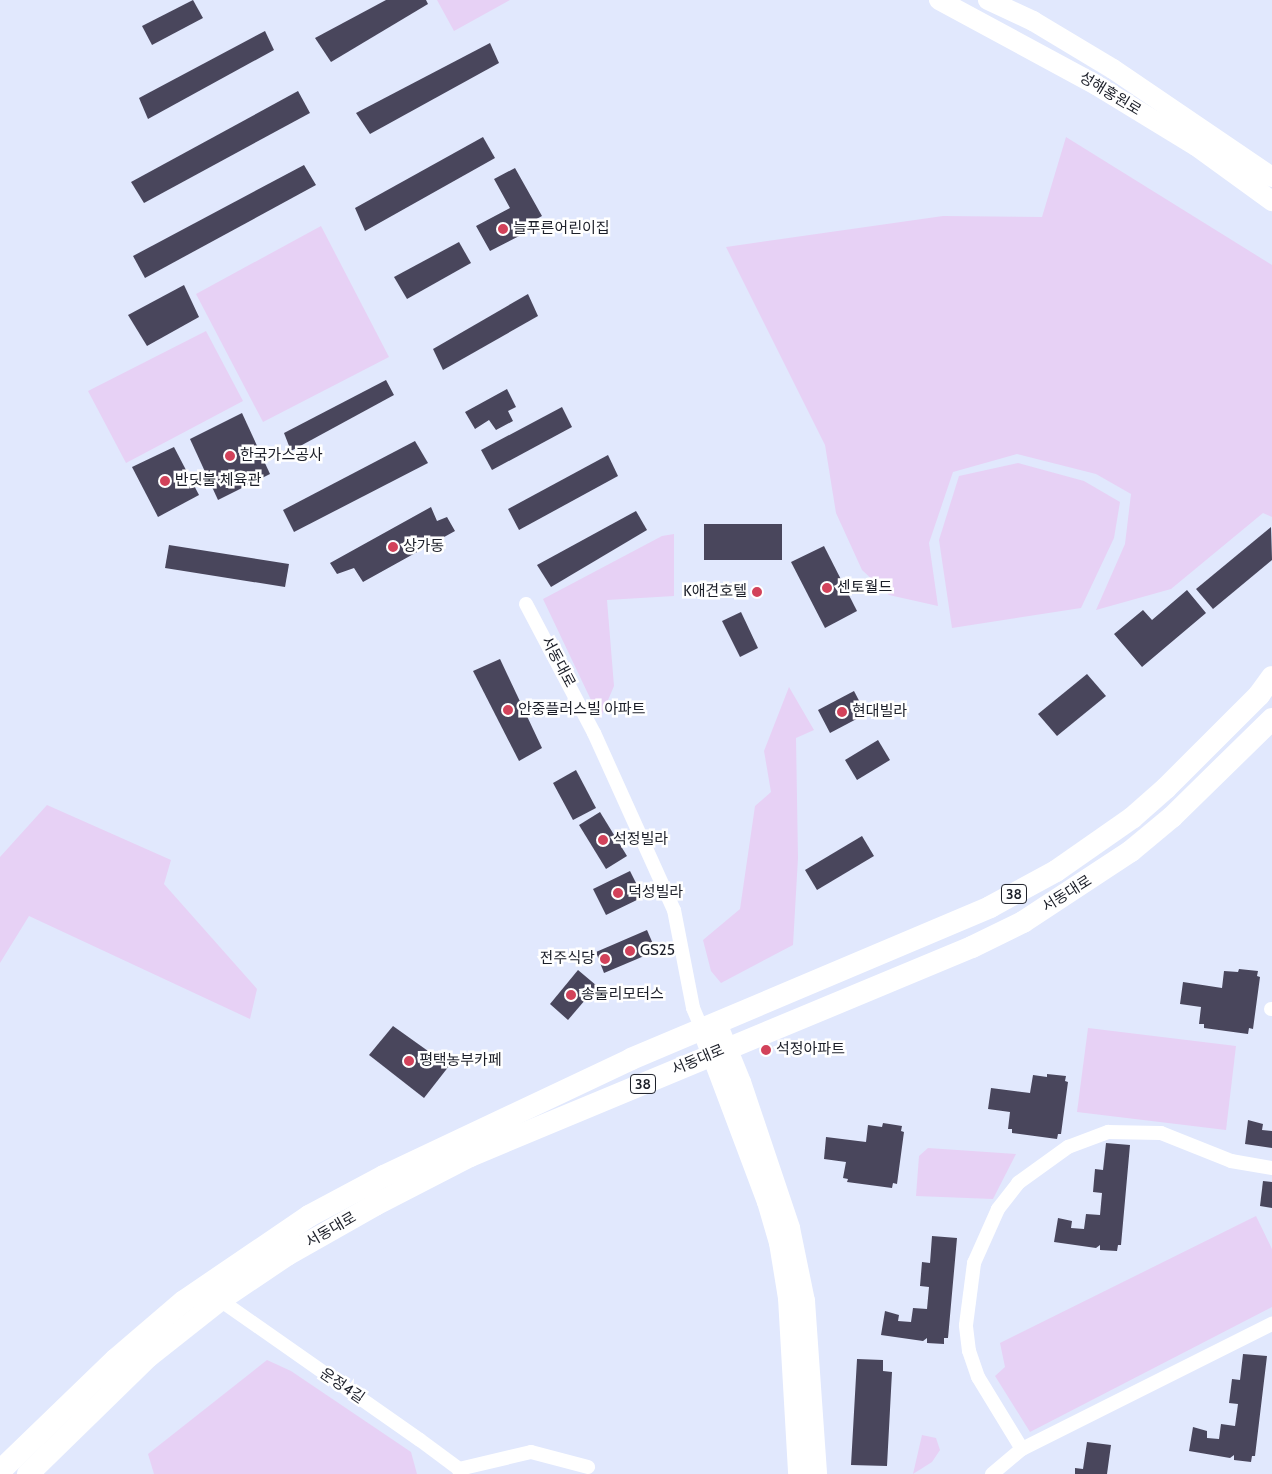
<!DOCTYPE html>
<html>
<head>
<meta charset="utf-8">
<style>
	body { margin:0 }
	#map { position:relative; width:1272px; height:1474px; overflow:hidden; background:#e1e8fd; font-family:Cabin,"Noto Sans KR",sans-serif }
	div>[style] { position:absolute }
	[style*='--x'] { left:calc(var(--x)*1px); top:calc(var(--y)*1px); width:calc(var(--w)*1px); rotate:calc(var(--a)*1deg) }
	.green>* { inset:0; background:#e7d1f5 }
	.building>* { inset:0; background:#49465c }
	.street>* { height:14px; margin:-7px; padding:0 7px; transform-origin:7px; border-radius:7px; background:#fff }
	.secondary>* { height:20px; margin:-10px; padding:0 10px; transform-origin:10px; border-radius:10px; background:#fff }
	.primary>* { height:22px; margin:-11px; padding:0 11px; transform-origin:11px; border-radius:11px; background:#fff }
	.dots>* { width:14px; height:14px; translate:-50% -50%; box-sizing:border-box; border:2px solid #fff; border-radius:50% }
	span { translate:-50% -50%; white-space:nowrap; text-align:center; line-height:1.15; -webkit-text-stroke:5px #fff; paint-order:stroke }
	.shield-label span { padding:1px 4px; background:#fff; border:1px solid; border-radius:4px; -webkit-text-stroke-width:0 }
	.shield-label { font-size:14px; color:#1c1f29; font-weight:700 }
	.street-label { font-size:15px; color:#1c1f29 }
	.poi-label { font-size:15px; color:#1c1f29 }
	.left { translate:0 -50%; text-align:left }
	.right { translate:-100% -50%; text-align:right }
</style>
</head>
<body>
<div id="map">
	<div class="green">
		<div style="clip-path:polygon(437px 0,510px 0,454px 31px)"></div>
		<div style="clip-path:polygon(1066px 137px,1272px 265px,1272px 517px,1263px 513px,1171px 589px,1096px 610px,1125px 544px,1131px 494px,1096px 474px,1017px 454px,953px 472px,929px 543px,938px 606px,889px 595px,862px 570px,836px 513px,825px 445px,726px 247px,943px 216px,1042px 217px)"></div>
		<div style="clip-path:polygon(321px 226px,389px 357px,263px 422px,196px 294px)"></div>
		<div style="clip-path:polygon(206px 331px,243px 401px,126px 463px,88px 391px)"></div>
		<div style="clip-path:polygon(1018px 463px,1084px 481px,1120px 502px,1114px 538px,1081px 608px,952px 628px,939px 540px,959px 476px)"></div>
		<div style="clip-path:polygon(674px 534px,674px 596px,607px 600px,614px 686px,600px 719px,543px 599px,662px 536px)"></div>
		<div style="clip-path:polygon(789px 687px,814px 730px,796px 738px,798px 858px,793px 945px,721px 983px,711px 971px,703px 940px,740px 909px,755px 806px,771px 792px,764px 751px)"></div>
		<div style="clip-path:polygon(47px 805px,171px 860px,164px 884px,257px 989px,250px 1019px,29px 916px,0 963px,0 857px)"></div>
		<div style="clip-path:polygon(1088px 1028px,1236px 1046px,1226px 1130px,1077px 1112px)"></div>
		<div style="clip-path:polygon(928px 1148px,1016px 1154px,993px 1199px,916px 1196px,919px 1156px)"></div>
		<div style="clip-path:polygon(1256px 1216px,1272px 1249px,1272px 1307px,1030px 1432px,995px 1376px,1005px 1367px,1000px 1343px)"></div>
		<div style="clip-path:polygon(267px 1360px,291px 1371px,411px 1452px,417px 1474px,154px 1474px,148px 1454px)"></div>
		<div style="clip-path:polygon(922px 1435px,936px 1438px,940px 1450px,932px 1462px,913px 1474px)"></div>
	</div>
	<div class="building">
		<div style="clip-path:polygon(193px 0,203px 18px,152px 45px,142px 26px)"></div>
		<div style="clip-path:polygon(386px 0,426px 0,428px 4px,331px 62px,315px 38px)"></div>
		<div style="clip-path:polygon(265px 31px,274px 50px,148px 119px,139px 98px)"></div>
		<div style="clip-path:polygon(490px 43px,499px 63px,370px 134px,356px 113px)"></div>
		<div style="clip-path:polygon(298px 91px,310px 113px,144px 203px,131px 182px)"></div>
		<div style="clip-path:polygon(483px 137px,495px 158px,365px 231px,355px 208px)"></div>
		<div style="clip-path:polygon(304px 165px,316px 185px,145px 278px,133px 256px)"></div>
		<div style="clip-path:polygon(515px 168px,542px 216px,522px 227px,525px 233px,490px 251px,476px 226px,510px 208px,494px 179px)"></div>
		<div style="clip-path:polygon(459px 242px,471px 263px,407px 299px,394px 277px)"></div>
		<div style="clip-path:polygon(184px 285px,199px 317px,147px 346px,128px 315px)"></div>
		<div style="clip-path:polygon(528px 294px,538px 316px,443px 370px,433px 349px)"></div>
		<div style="clip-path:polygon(386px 380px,394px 395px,291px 451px,284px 433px)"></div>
		<div style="clip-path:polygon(507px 389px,516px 407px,508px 411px,513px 421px,496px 430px,489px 420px,475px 429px,465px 412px)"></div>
		<div style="clip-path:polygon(562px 407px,572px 427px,492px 470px,481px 450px)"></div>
		<div style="clip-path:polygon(242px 413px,270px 474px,218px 500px,190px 439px)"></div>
		<div style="clip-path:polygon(415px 441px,428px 463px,294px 532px,283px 510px)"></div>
		<div style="clip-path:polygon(174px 447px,199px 495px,158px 517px,132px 467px)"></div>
		<div style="clip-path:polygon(608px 455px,618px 476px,519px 530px,508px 509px)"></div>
		<div style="clip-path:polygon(431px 507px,437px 521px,447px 517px,455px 531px,363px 582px,354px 568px,337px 574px,330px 563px)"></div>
		<div style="clip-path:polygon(636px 511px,647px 530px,551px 587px,537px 565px)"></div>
		<div style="clip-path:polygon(704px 524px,782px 524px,782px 560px,704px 560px)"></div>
		<div style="clip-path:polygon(1271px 527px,1272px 560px,1213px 609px,1196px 589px)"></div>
		<div style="clip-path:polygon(169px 545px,289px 564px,285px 587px,165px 568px)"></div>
		<div style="clip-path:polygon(824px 546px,857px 611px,825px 628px,791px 562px)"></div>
		<div style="clip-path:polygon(1187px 590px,1206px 613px,1142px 667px,1114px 634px,1143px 610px,1152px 620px)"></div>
		<div style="clip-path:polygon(741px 612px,758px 648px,740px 657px,722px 621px)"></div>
		<div style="clip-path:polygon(500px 659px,542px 748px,519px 761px,473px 671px)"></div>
		<div style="clip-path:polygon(1087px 674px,1106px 696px,1057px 736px,1038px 714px)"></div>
		<div style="clip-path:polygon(854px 691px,866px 714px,830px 733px,818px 710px)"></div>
		<div style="clip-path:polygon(878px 740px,890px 760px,857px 780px,845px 760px)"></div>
		<div style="clip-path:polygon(576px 770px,596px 808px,573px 820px,553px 783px)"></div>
		<div style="clip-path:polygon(600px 812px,627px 856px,606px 869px,579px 825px)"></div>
		<div style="clip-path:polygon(862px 836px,874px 856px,817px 890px,805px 870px)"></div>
		<div style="clip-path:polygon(630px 871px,643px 897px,606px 915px,593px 889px)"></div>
		<div style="clip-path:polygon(647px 930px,656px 951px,604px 973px,596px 952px)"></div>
		<div style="clip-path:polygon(1239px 969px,1258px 971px,1257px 976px,1260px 977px,1253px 1029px,1249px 1028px,1248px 1034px,1204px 1028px,1204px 1024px,1199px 1024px,1201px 1007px,1180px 1004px,1183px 982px,1222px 988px,1224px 971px,1238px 972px)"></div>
		<div style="clip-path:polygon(578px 970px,597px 986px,568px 1020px,550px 1004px)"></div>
		<div style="clip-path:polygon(393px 1026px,449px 1066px,424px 1098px,369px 1055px)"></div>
		<div style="clip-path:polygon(1047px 1074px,1066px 1076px,1065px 1081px,1068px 1082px,1061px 1134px,1058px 1134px,1057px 1139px,1012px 1133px,1012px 1129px,1008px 1129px,1010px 1112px,988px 1109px,991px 1088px,1030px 1093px,1033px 1075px,1047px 1077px)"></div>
		<div style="clip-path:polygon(1248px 1120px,1263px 1124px,1262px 1130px,1272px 1131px,1272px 1148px,1245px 1144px)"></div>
		<div style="clip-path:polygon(883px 1123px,902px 1126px,901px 1131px,904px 1132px,897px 1184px,893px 1183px,892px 1188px,847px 1182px,848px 1179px,843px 1178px,846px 1162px,824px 1159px,826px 1137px,866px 1142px,868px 1125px,882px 1127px)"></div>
		<div style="clip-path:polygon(1106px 1143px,1130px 1145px,1121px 1245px,1118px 1245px,1117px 1251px,1100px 1250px,1100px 1245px,1096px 1248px,1054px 1242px,1058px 1218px,1072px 1221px,1071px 1228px,1084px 1229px,1086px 1214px,1100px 1215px,1102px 1193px,1093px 1192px,1095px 1169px,1103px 1170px)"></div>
		<div style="clip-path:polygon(1263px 1181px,1272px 1182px,1272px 1208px,1260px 1206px)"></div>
		<div style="clip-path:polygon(932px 1236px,957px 1238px,948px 1338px,944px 1338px,944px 1344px,927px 1343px,927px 1338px,923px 1341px,881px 1335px,885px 1311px,899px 1315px,898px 1321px,911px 1322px,913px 1308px,927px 1309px,929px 1287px,920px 1286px,922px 1262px,930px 1263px)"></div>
		<div style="clip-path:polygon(1243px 1354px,1267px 1356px,1255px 1456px,1252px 1456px,1251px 1462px,1234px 1460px,1234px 1455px,1230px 1458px,1189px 1451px,1193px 1427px,1207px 1431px,1207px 1438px,1219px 1439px,1221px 1424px,1235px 1426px,1238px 1404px,1229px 1403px,1232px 1379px,1240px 1380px)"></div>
		<div style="clip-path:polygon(857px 1359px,883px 1360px,883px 1371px,892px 1372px,887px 1466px,851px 1465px)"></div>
		<div style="clip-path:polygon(1087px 1442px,1111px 1445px,1107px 1474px,1075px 1474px,1075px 1468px,1083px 1469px)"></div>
	</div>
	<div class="street">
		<div style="--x:526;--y:604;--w:146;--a:62.2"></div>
		<div style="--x:594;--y:733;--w:194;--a:65.7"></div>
		<div style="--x:674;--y:910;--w:100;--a:79"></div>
		<div style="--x:693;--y:1008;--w:23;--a:67"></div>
		<div style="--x:1271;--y:1009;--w:1;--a:0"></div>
		<div style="--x:220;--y:1300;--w:244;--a:35"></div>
		<div style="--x:420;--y:1440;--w:49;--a:36.6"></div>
		<div style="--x:459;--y:1469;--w:5;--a:79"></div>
		<div style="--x:1022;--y:1449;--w:84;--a:-121.4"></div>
		<div style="--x:978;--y:1377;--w:28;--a:-109"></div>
		<div style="--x:969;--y:1351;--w:26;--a:-97"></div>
		<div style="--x:966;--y:1325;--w:63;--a:-82.6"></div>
		<div style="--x:974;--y:1263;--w:59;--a:-66"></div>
		<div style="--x:998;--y:1209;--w:33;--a:-52"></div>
		<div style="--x:1018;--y:1183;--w:62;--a:-35.8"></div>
		<div style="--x:1068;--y:1147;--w:43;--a:-20.6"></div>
		<div style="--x:1108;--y:1132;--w:53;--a:1.1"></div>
		<div style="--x:1161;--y:1133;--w:75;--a:21.8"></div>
		<div style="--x:1231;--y:1161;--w:42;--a:9.7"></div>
		<div style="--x:459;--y:1469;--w:74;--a:-13.3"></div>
		<div style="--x:531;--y:1452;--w:59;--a:14.7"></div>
		<div style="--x:992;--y:1474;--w:39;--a:-40"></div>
		<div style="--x:1022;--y:1449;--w:280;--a:-26.6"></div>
	</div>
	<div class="secondary">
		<div style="--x:939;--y:0;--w:179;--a:28.4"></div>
		<div style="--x:1096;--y:85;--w:117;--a:31.4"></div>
		<div style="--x:1196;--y:146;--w:94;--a:35.9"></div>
		<div style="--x:988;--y:0;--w:50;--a:25"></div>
		<div style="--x:1033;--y:21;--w:93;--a:31"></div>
		<div style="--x:1113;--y:69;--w:192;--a:34.2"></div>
		<div style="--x:717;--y:1023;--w:64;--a:67.9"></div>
		<div style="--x:741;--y:1082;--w:154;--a:71.4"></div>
		<div style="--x:790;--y:1228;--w:75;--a:78.4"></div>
		<div style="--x:805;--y:1301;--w:173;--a:86"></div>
		<div style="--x:702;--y:1029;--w:185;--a:69.4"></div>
		<div style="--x:767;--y:1202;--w:43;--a:73.7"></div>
		<div style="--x:779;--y:1243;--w:56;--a:80.7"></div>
		<div style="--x:788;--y:1298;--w:176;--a:86.7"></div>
	</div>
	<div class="primary">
		<div style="--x:0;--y:1471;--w:161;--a:-44"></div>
		<div style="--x:116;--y:1359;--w:89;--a:-40.5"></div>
		<div style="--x:184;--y:1301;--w:151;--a:-34.2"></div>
		<div style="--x:309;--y:1216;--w:85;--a:-28.1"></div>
		<div style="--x:384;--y:1176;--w:273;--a:-25.3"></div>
		<div style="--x:631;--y:1059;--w:390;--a:-22.9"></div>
		<div style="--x:990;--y:907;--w:75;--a:-28.6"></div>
		<div style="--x:1056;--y:871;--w:93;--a:-34.9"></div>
		<div style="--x:1132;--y:818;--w:45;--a:-41.4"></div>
		<div style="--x:1166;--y:788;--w:132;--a:-45"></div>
		<div style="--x:1259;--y:695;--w:22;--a:-54"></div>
		<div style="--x:28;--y:1474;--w:168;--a:-44.3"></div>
		<div style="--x:148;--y:1357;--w:92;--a:-38.4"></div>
		<div style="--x:220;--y:1300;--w:81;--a:-33.9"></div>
		<div style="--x:287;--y:1255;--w:101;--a:-29.6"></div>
		<div style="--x:375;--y:1205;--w:107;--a:-27.3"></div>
		<div style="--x:470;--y:1156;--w:544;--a:-22.6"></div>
		<div style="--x:972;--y:947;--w:57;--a:-26.1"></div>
		<div style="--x:1023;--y:922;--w:129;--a:-33.3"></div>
		<div style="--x:1131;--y:851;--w:53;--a:-39.7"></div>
		<div style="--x:1172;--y:817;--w:140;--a:-44.4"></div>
	</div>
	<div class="dots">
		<div style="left:503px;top:229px;background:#d2425a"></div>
		<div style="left:230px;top:456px;background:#d2425a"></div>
		<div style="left:165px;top:481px;background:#d2425a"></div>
		<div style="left:393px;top:547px;background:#d2425a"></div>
		<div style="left:827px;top:588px;background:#d2425a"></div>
		<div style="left:757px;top:592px;background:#d2425a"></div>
		<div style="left:508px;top:710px;background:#d2425a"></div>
		<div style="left:842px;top:712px;background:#d2425a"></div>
		<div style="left:603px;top:840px;background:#d2425a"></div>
		<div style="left:618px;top:893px;background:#d2425a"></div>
		<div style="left:630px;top:951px;background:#d2425a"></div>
		<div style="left:605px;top:959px;background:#d2425a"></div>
		<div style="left:571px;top:995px;background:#d2425a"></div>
		<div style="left:766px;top:1050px;background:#d2425a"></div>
		<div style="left:409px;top:1061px;background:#d2425a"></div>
	</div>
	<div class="shield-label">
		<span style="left:1014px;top:894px">38</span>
		<span style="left:643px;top:1084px">38</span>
	</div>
	<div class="street-label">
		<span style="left:1110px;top:94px;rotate:31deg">성해홍원로</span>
		<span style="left:558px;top:662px;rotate:62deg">서동대로</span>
		<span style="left:1067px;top:894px;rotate:-32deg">서동대로</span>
		<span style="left:698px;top:1060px;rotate:-23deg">서동대로</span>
		<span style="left:331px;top:1230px;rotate:-30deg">서동대로</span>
		<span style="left:342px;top:1386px;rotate:34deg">운정4길</span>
	</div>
	<div class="poi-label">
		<span class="left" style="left:513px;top:229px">늘푸른어린이집</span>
		<span class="left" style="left:240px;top:456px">한국가스공사</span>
		<span class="left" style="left:175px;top:481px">반딧불 체육관</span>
		<span class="left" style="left:403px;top:547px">상가동</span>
		<span class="left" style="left:837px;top:588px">센토월드</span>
		<span class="right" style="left:747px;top:592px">K애견호텔</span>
		<span class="left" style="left:518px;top:710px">안중플러스빌 아파트</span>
		<span class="left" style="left:852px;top:712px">현대빌라</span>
		<span class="left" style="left:613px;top:840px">석정빌라</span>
		<span class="left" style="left:628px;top:893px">덕성빌라</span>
		<span class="left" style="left:640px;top:951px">GS25</span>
		<span class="right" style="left:595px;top:959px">전주식당</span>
		<span class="left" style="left:581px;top:995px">송둘리모터스</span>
		<span class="left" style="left:776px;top:1050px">석정아파트</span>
		<span class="left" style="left:419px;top:1061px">평택농부카페</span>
	</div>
</div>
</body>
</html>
